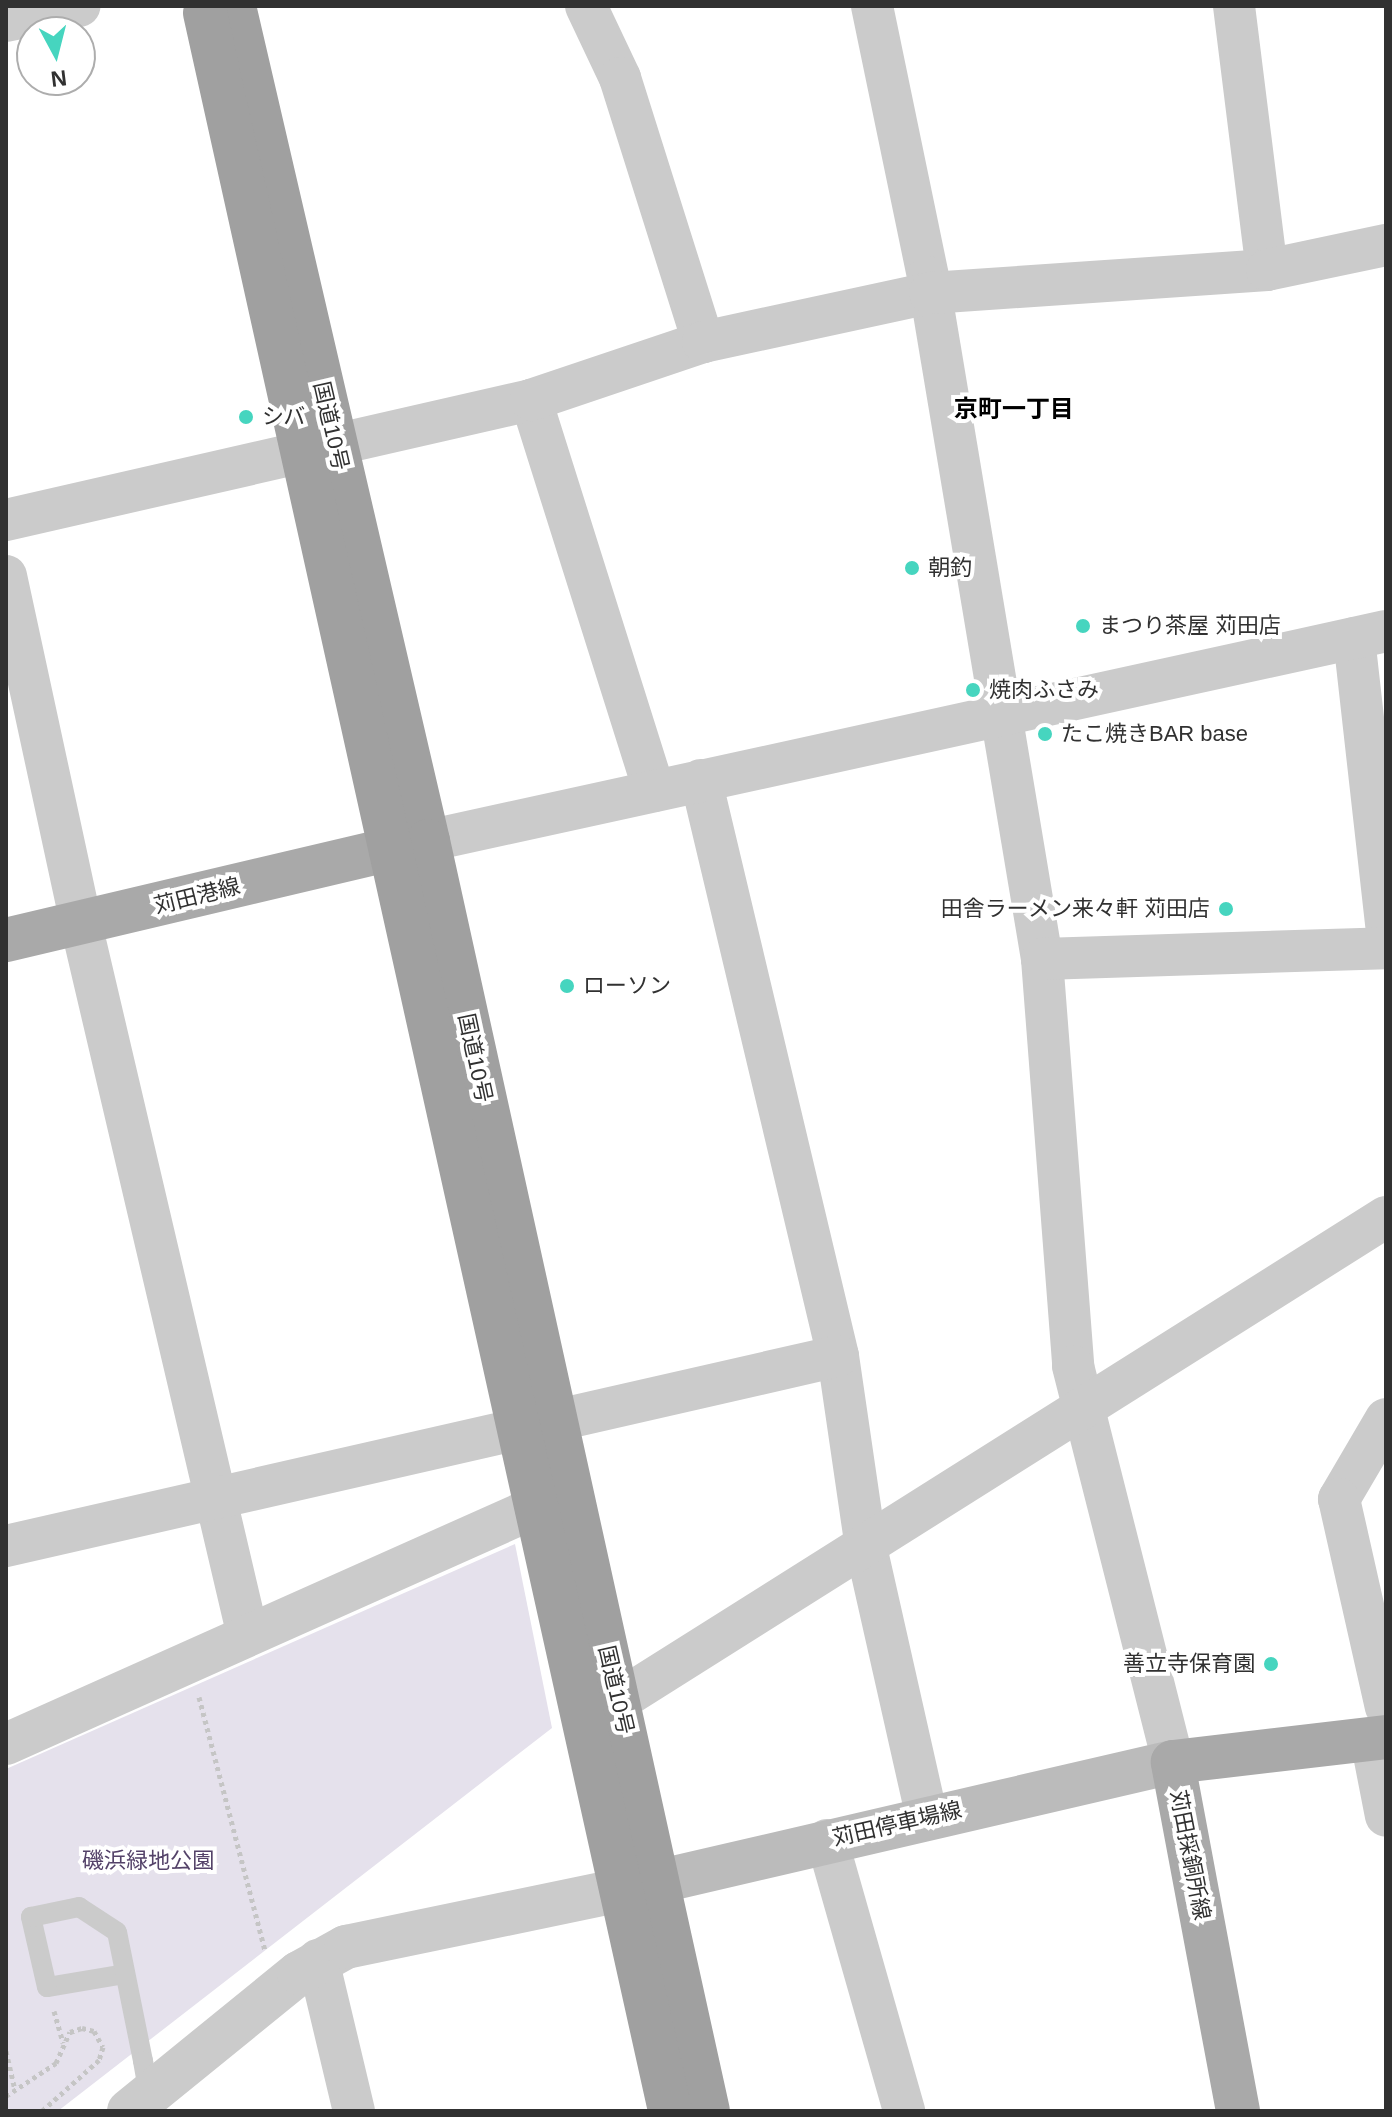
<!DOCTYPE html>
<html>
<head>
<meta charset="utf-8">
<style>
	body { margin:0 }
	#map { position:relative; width:1392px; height:2117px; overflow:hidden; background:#fff; font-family:Arial,"Noto Sans JP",sans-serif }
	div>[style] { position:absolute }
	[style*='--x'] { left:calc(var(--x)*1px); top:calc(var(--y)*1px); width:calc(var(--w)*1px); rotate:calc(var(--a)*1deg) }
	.green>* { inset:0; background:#e5e1ec }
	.path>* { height:5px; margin-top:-2.5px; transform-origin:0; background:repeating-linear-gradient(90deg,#c5c5c5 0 4px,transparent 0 8px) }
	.service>* { height:20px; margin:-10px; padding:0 10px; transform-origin:10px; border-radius:10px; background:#cbcbcb }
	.minor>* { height:42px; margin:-21px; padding:0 21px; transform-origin:21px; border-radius:21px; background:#cbcbcb }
	.tertiary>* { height:44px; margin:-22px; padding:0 22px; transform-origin:22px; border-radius:22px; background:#cbcbcb }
	.secondary>* { height:44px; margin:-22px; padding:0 22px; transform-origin:22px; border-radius:22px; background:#bbb }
	.primary>* { height:44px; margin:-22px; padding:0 22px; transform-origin:22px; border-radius:22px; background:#a9a9a9 }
	.trunk>* { height:44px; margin:-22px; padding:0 22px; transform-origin:22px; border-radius:22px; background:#a0a0a0 }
	.dots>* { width:22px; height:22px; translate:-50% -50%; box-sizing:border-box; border:4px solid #fff; border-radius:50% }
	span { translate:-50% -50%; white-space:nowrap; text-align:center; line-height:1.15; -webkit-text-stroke:8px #fff; paint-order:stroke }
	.poi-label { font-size:22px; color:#313131 }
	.left { translate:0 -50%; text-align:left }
	.right { translate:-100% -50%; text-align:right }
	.street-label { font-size:22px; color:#313131 }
	.park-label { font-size:22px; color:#544269 }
	.neighbourhood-label { font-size:24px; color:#000; font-weight:700 }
	.frame { position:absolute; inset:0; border:8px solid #313131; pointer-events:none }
	.north { position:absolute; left:16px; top:16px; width:80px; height:80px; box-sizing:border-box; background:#fff; border:2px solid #adadad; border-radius:50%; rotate:173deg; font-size:22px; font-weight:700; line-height:32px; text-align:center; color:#313131 }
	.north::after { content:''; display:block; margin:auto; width:28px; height:36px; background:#46d5bf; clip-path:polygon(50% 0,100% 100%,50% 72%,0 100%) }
</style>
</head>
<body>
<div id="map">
	<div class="green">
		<div style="clip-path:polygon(515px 1544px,552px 1728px,58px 2111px,6px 2111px,6px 1769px)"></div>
	</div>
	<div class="path">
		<div style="--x:199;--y:1697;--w:261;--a:75.4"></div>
		<div style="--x:54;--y:2011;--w:33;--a:74"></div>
		<div style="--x:6;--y:2051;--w:39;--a:77"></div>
		<div style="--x:6;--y:2096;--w:60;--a:-33.4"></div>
		<div style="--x:56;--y:2063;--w:34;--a:-66"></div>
		<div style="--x:70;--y:2032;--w:13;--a:-18"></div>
		<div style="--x:82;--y:2028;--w:12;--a:14"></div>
		<div style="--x:94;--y:2031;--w:18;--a:61"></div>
		<div style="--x:103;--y:2047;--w:14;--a:107"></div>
		<div style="--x:99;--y:2060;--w:76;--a:138.2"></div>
	</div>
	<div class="service">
		<div style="--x:125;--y:1974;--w:79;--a:170.5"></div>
		<div style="--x:47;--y:1987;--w:72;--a:-102.9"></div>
		<div style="--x:31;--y:1917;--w:49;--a:-11.8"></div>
		<div style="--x:79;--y:1907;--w:45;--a:33.3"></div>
		<div style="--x:117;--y:1932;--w:132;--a:78.6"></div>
		<div style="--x:143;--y:2061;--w:36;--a:80"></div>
	</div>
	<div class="minor">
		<div style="--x:586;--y:6;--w:80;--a:64.7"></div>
		<div style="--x:620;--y:78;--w:277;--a:72.5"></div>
		<div style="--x:872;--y:6;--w:277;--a:78.3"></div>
		<div style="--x:928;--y:277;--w:691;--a:80.51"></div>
		<div style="--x:1042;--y:959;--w:408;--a:85.6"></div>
		<div style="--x:1073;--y:1366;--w:408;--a:75.8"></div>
		<div style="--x:1234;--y:6;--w:266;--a:82.9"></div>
		<div style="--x:6;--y:21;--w:75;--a:-11.6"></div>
		<div style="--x:531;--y:400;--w:410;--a:72.5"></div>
		<div style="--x:6;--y:520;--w:539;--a:-12.88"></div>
		<div style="--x:531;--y:400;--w:182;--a:-18.6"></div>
		<div style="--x:703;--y:342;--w:232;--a:-12.2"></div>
		<div style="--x:930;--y:293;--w:338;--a:-3.9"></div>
		<div style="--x:1267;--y:270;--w:122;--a:-11.9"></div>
		<div style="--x:6;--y:576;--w:356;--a:77.8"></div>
		<div style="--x:81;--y:924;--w:727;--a:76.8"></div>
		<div style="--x:1354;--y:638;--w:289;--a:83.6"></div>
		<div style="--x:701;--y:780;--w:592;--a:76.62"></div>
		<div style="--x:838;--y:1356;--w:193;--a:81.7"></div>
		<div style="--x:866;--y:1547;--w:278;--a:77.3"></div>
		<div style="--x:395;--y:848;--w:1014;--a:-12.35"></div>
		<div style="--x:1042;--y:959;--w:344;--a:-1.8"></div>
		<div style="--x:1386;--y:1419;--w:93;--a:120.4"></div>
		<div style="--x:1339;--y:1499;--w:213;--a:77.3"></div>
		<div style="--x:6;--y:1546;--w:853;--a:-12.86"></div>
		<div style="--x:586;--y:1714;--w:35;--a:-22"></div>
		<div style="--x:618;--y:1701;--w:908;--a:-32.22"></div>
		<div style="--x:1371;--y:1739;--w:78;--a:79"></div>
		<div style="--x:6;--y:1744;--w:581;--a:-24.09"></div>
		<div style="--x:827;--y:1840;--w:282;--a:74.1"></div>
		<div style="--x:318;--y:1960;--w:155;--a:76.6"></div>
	</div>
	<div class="tertiary">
		<div style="--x:129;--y:2111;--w:219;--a:-39.1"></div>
		<div style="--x:299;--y:1973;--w:54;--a:-29"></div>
		<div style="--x:346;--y:1947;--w:282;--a:-11.7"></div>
	</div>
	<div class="secondary">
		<div style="--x:622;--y:1890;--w:566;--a:-13.08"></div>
	</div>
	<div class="primary">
		<div style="--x:6;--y:940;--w:391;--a:-13.3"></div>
		<div style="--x:1238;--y:2111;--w:355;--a:-100.6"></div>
		<div style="--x:1173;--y:1762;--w:214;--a:-6.7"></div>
	</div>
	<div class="trunk">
		<div style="--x:234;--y:6;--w:857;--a:76.92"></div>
		<div style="--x:428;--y:841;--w:1300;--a:77.57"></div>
		<div style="--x:205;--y:13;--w:2149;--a:77.5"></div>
	</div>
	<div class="dots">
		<div style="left:246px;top:417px;background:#46d5bf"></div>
		<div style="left:912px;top:568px;background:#46d5bf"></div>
		<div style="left:1083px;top:626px;background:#46d5bf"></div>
		<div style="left:973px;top:690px;background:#46d5bf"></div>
		<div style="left:1045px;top:734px;background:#46d5bf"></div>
		<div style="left:1226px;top:909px;background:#46d5bf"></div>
		<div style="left:567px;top:986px;background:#46d5bf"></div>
		<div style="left:1271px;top:1664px;background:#46d5bf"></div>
	</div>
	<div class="poi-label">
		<span class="left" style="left:262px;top:417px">シバ</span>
		<span class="left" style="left:928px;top:568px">朝釣</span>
		<span class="left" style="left:1099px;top:626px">まつり茶屋 苅田店</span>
		<span class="left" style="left:989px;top:690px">焼肉ふさみ</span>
		<span class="left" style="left:1061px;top:734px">たこ焼きBAR base</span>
		<span class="right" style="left:1210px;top:909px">田舎ラーメン来々軒 苅田店</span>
		<span class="left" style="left:583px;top:986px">ローソン</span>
		<span class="right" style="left:1255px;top:1664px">善立寺保育園</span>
	</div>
	<div class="street-label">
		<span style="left:331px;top:426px;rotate:77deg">国道10号</span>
		<span style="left:197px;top:896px;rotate:-14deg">苅田港線</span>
		<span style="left:475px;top:1058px;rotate:78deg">国道10号</span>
		<span style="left:616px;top:1690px;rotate:77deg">国道10号</span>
		<span style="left:897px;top:1824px;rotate:-13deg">苅田停車場線</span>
		<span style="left:1190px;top:1855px;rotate:79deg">苅田採銅所線</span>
	</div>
	<div class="park-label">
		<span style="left:148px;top:1861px">磯浜緑地公園</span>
	</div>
	<div class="neighbourhood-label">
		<span style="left:1014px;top:409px">京町一丁目</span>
	</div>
	<div class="frame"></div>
	<div class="north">N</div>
</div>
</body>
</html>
